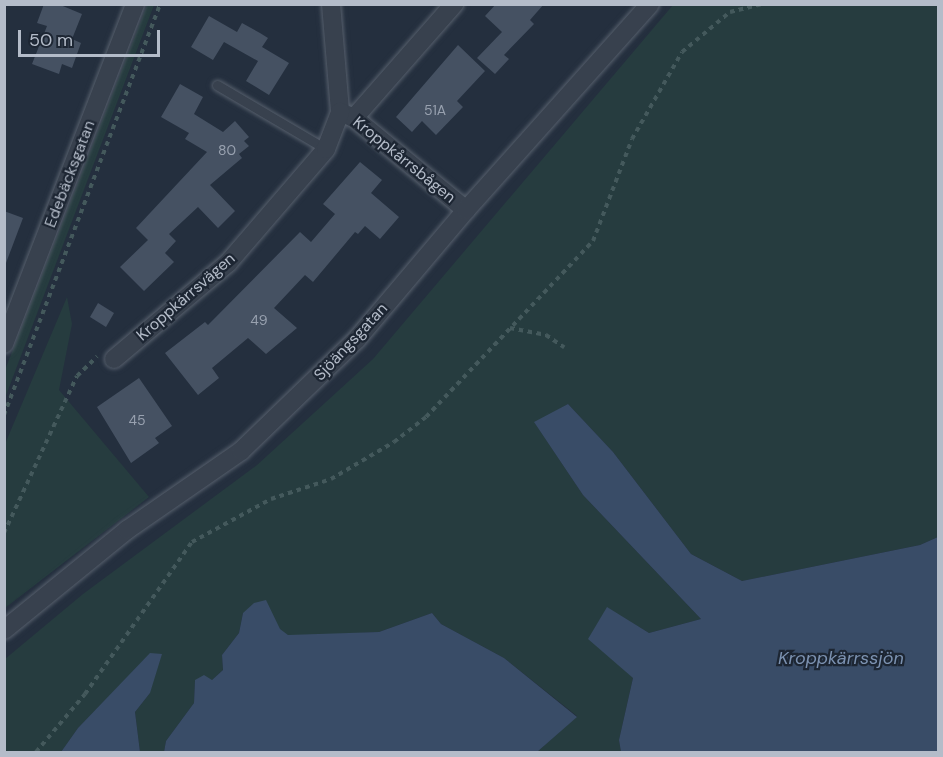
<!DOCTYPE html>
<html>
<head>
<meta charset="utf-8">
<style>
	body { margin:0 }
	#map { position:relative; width:943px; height:757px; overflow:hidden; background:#242f3e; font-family:"DM Sans",sans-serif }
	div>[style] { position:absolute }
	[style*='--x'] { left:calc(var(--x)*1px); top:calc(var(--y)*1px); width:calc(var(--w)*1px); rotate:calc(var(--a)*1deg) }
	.green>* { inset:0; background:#263c3f }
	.water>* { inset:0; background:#394c67 }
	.building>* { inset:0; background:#455162 }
	.path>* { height:4px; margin-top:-2px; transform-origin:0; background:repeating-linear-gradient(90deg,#44595c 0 4.5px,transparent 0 9px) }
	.roads { filter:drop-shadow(0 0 2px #565f6c) drop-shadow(0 0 2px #565f6c) }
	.service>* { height:9px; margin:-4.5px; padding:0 4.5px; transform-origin:4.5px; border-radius:4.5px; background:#38414e }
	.minor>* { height:18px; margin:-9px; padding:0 9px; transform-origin:9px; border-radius:9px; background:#38414e }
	span { translate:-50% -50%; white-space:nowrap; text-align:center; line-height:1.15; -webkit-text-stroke:4.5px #1d2633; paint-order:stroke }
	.number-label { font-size:14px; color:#98a1af }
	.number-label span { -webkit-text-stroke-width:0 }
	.street-label { font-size:16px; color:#b4bcc9 }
	.water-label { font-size:18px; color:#7c92b1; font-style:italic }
	.frame { position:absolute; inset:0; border:6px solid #b4bcc9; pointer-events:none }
	.scale { position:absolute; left:18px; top:30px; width:142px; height:27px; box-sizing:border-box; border:3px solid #b4bcc9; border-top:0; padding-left:8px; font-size:18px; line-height:21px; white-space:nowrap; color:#b4bcc9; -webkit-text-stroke:4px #1d2633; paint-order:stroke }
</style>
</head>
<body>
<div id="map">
	<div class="green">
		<div style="clip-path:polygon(147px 5px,154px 5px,5px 398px,5px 370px)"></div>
		<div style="clip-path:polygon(673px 5px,938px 5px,938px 537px,920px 545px,742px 581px,691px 554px,613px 452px,568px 404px,535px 423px,583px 495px,701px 619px,649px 633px,607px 608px,615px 661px,633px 678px,619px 740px,621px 752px,537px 752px,577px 716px,504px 658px,441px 624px,432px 613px,379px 632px,300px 636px,288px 635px,243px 613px,239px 633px,222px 655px,223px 670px,212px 680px,195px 680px,194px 703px,166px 741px,164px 752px,140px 752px,135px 712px,150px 693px,150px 654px,78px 728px,61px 752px,5px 752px,5px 659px,83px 594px,257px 465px,373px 359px)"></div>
		<div style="clip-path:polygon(67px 297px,72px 324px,59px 390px,149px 497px,5px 608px,5px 444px)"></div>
	</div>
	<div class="water">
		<div style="clip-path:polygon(568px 404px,613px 452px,691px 554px,742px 581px,920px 545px,938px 537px,938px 752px,621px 752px,619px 740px,633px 678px,588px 639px,607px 607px,649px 633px,701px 619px,583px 495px,534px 422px)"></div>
		<div style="clip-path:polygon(266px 600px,280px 629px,288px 635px,379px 632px,432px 613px,441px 624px,504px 658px,577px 717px,537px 752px,164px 752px,166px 741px,194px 703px,195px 680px,204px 675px,212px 680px,223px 670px,222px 655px,239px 633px,243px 613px,254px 603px)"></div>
		<div style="clip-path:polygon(150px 653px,162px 654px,150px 693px,135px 712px,140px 752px,61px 752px,78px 728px)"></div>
	</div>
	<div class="building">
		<div style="clip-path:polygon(44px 4px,58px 4px,82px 14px,72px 39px,81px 43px,72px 68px,62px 64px,59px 74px,32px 64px,47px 26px,37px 23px)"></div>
		<div style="clip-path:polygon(496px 4px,544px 4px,530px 20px,534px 24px,504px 55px,509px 59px,495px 74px,477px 58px,502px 32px,485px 16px)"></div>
		<div style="clip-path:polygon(209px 16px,237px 32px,242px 23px,260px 33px,268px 38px,262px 47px,289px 63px,269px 95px,246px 81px,258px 61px,224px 42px,213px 60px,191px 47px)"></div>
		<div style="clip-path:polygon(458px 45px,485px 71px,457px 101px,463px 107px,436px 135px,422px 121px,412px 132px,396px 117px)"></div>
		<div style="clip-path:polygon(180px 84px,203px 97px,194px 114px,223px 132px,235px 121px,249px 137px,244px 141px,249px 146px,239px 154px,242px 158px,210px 185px,235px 211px,218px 228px,198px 207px,169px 234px,176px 241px,165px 253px,174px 262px,144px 291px,120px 267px,148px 240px,136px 228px,207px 152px,185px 139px,189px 133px,161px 117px)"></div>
		<div style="clip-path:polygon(360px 162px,382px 180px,371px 193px,399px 217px,380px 239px,365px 226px,358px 234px,355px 232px,313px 282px,305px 275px,274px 308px,297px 328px,266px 354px,248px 338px,212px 368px,219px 378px,198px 395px,165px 353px,205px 322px,208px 325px,300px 232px,311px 242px,335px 214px,323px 204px)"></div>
		<div style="clip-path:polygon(4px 211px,23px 218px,6px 263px,4px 262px)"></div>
		<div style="clip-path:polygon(98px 303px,114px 313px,106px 327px,90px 317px)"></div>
		<div style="clip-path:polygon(139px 378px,172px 426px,155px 438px,159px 443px,131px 463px,97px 407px)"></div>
	</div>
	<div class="path">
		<div style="--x:510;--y:328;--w:37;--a:11"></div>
		<div style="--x:546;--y:335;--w:22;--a:34"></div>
		<div style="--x:4;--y:415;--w:440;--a:-69.2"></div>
		<div style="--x:4;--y:533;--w:173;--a:-65.1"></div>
		<div style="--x:77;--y:376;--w:28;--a:-44"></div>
		<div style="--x:36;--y:752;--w:76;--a:-49.8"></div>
		<div style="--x:85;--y:694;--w:186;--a:-54.9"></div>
		<div style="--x:192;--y:542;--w:90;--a:-28.6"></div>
		<div style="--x:271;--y:499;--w:63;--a:-18.4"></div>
		<div style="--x:331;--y:479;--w:73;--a:-30.4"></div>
		<div style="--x:394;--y:442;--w:41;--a:-38"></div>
		<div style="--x:426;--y:417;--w:243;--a:-46.5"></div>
		<div style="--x:593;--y:241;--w:109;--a:-69.1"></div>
		<div style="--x:632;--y:139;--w:100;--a:-60.1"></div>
		<div style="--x:682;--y:52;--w:62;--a:-39.8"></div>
		<div style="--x:730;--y:12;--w:33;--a:-14"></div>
	</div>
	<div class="roads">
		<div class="service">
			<div style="--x:217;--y:85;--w:126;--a:30.4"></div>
		</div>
		<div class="minor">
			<div style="--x:331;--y:4;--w:108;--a:85.2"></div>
			<div style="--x:340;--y:112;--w:15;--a:23"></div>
			<div style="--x:354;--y:118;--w:145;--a:39.4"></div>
			<div style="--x:354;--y:118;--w:152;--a:-48.7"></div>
			<div style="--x:4;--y:344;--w:364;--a:-68.9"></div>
			<div style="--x:114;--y:359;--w:149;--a:-40.1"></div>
			<div style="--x:228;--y:263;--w:150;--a:-49.3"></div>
			<div style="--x:326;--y:149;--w:40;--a:-69"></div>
			<div style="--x:4;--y:630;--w:159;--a:-39.1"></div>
			<div style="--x:127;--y:530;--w:139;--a:-34.7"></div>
			<div style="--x:241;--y:451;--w:161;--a:-44"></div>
			<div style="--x:357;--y:339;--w:169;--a:-49.8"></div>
			<div style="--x:466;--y:210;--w:276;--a:-48.2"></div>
		</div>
	</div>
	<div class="number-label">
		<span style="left:435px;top:110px">51A</span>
		<span style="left:227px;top:150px">80</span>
		<span style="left:259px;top:320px">49</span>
		<span style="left:137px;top:420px">45</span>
	</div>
	<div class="street-label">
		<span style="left:404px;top:160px;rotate:39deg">Kroppkårrsbågen</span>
		<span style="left:70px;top:174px;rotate:-69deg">Edebäcksgatan</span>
		<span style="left:186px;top:297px;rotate:-41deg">Kroppkärrsvägen</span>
		<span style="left:351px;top:342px;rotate:-47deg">Sjöängsgatan</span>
	</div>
	<div class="water-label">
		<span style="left:841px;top:658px">Kroppkärrssjön</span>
	</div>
	<div class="frame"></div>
	<div class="scale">50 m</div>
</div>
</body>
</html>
